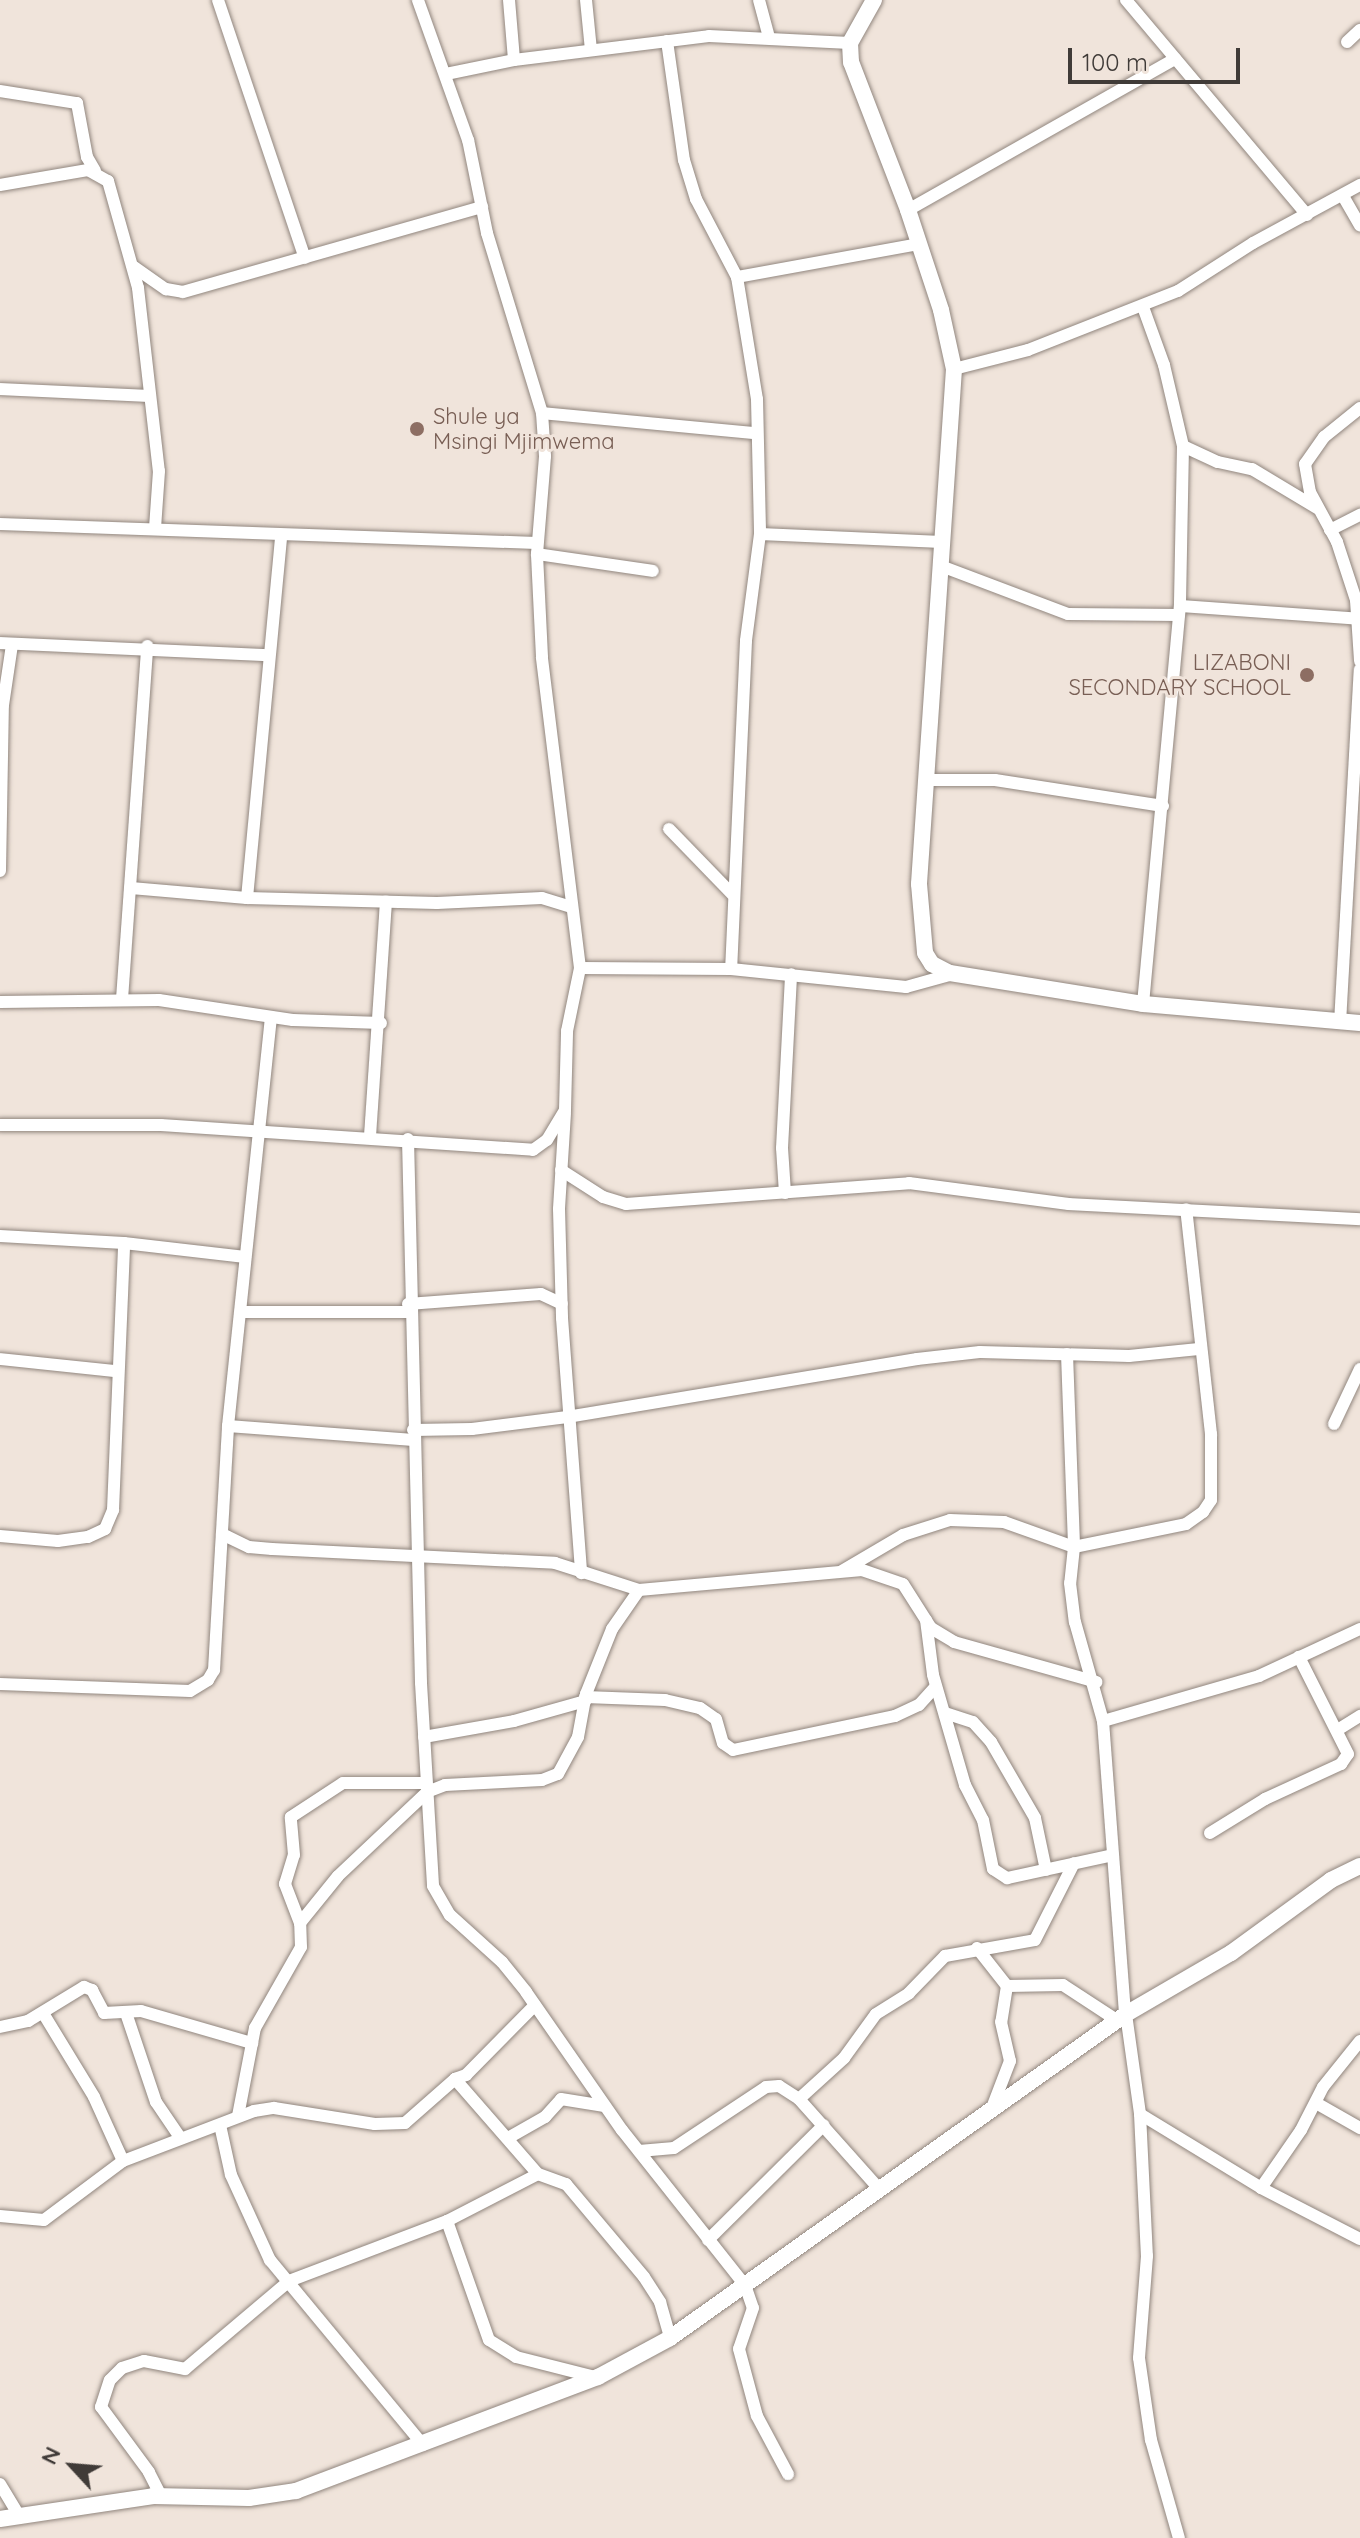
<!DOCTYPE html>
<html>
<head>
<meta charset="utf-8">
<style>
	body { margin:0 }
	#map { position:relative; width:1360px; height:2538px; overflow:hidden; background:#f0e4db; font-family:Quicksand,sans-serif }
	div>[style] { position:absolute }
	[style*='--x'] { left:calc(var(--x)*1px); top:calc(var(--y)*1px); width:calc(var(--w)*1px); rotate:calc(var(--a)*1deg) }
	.roads { filter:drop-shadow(0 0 2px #91867e) drop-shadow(0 0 2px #91867e) }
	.minor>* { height:12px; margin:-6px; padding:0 6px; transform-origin:6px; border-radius:6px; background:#fff }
	.tertiary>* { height:16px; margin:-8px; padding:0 8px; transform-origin:8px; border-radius:8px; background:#fff }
	.dots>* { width:22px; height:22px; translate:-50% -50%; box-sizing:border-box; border:4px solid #f0e4db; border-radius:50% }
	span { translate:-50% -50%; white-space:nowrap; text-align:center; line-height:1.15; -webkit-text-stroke:6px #f0e4db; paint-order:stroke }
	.education-label { font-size:22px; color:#785e54 }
	.left { translate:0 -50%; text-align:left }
	.right { translate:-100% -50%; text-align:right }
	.north { position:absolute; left:32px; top:2426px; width:80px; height:80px; -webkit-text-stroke:6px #f0e4db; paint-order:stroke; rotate:296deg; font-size:22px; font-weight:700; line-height:32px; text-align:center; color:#403b38 }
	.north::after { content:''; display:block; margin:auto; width:28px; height:36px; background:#403b38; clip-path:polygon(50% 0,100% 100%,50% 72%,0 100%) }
	.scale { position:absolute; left:1068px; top:48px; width:172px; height:36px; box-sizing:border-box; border:4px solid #403b38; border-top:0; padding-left:10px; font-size:24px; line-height:28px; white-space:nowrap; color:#403b38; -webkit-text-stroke:6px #f0e4db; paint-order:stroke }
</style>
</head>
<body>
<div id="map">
	<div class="roads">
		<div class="minor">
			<div style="--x:218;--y:0;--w:272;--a:71.4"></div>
			<div style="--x:509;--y:0;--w:60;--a:85.2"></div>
			<div style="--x:586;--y:0;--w:50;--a:84.3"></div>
			<div style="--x:759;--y:0;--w:38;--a:75"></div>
			<div style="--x:1126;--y:0;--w:281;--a:49.9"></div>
			<div style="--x:667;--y:41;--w:120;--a:81.9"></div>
			<div style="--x:684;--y:160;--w:41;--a:72.9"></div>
			<div style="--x:696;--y:199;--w:88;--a:62.3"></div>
			<div style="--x:737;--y:277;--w:124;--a:80.7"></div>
			<div style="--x:757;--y:399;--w:135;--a:88.7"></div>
			<div style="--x:760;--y:534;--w:108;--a:97.5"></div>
			<div style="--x:746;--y:641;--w:328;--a:92.6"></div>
			<div style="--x:1347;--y:42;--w:18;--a:-43"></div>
			<div style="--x:446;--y:74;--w:69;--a:-11.6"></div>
			<div style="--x:514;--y:60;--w:196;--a:-7"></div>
			<div style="--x:709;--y:36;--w:141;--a:2.8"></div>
			<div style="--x:0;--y:91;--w:78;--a:8.9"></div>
			<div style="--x:77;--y:103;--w:55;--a:79.5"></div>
			<div style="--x:87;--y:157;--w:16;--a:60"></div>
			<div style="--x:0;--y:185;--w:89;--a:-9.7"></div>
			<div style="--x:88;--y:170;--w:23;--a:29"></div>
			<div style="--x:108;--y:181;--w:111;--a:74.3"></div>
			<div style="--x:138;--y:288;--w:184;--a:83.5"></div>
			<div style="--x:159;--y:471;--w:57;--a:94"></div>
			<div style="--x:1343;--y:196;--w:34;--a:60"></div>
			<div style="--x:908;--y:210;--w:307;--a:-29.5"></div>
			<div style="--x:134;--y:267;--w:39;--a:35"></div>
			<div style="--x:166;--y:289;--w:17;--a:10"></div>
			<div style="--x:183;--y:292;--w:311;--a:-15.9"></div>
			<div style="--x:737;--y:277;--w:185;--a:-10.3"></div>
			<div style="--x:1143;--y:307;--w:62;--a:70.1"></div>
			<div style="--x:1164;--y:365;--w:83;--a:76.8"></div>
			<div style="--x:1183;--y:446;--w:160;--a:91.1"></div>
			<div style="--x:954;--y:369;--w:76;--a:-14.4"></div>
			<div style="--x:1028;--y:350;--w:161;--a:-21.5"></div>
			<div style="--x:1178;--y:291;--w:89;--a:-32.6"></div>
			<div style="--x:1253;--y:243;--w:122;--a:-28.5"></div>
			<div style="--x:0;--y:389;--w:149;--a:2.7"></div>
			<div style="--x:1360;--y:408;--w:46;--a:141.1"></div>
			<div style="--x:1324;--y:437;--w:33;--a:125"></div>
			<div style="--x:1305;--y:464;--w:28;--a:80"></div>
			<div style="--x:1310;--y:492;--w:57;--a:61.6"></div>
			<div style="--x:1337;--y:542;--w:61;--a:71.9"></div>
			<div style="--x:1356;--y:600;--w:61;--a:86.2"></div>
			<div style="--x:542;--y:413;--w:214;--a:5.4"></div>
			<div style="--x:1183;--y:446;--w:38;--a:25"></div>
			<div style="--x:1218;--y:462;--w:35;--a:12"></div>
			<div style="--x:1252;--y:469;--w:76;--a:31"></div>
			<div style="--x:0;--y:524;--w:537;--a:2.03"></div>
			<div style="--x:1330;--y:530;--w:34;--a:-27"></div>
			<div style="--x:760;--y:534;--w:182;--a:2.5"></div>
			<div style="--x:537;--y:554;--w:117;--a:8.3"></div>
			<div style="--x:941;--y:566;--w:136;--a:20.7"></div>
			<div style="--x:1068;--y:614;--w:111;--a:0.5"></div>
			<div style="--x:0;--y:643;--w:268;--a:2.6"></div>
			<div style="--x:928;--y:780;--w:67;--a:0"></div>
			<div style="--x:995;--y:780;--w:170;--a:8.8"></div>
			<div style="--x:669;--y:829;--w:91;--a:45.9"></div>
			<div style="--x:0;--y:871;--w:166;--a:-89"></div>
			<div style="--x:3;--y:705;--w:61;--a:-81.5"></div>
			<div style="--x:131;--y:888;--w:116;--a:4.9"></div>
			<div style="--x:247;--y:898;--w:190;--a:1.5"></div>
			<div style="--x:437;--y:903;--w:105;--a:-2.7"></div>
			<div style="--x:542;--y:898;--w:28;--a:17"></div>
			<div style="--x:247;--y:898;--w:363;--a:-84.6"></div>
			<div style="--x:580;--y:968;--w:151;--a:0.4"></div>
			<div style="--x:731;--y:969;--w:176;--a:5.9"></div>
			<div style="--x:906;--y:987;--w:49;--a:-15.5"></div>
			<div style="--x:122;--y:999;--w:354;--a:-85.9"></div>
			<div style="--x:0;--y:1002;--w:159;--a:-0.7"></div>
			<div style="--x:159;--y:1000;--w:135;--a:8.5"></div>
			<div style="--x:293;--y:1020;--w:88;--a:2"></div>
			<div style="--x:1143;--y:1004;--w:400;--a:-84.7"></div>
			<div style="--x:1180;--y:606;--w:180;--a:4.1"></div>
			<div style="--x:1340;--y:1023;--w:354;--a:-86.8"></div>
			<div style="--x:565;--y:1113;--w:96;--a:93.6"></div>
			<div style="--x:559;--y:1209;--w:109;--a:88.4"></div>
			<div style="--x:562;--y:1318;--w:256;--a:85.7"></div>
			<div style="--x:0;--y:1125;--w:161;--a:0"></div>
			<div style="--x:161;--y:1125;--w:373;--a:3.8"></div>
			<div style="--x:533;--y:1150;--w:17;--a:-36"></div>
			<div style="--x:547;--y:1140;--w:35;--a:-59"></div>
			<div style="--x:565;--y:1110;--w:79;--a:-88.5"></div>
			<div style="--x:567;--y:1031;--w:64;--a:-78.3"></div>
			<div style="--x:580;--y:968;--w:313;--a:-97"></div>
			<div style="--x:542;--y:657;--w:103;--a:-92.8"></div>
			<div style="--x:537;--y:554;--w:98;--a:-85.3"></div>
			<div style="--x:545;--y:456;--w:43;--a:-94"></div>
			<div style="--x:542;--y:413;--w:188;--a:-107"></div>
			<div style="--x:487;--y:233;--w:95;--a:-101.5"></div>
			<div style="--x:468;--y:140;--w:149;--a:-109.7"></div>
			<div style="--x:370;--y:1136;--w:235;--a:-86.1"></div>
			<div style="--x:408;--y:1139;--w:544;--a:88.63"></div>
			<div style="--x:421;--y:1683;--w:203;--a:86.6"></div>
			<div style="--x:433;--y:1886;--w:34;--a:60"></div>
			<div style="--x:450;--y:1915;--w:70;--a:42.1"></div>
			<div style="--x:502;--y:1962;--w:38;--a:51"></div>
			<div style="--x:526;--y:1992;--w:168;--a:55.2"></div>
			<div style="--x:622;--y:2130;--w:198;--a:51.6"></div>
			<div style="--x:745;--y:2285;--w:24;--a:71"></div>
			<div style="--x:753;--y:2308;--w:43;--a:108.9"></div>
			<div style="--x:739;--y:2349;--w:69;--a:75"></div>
			<div style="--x:757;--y:2416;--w:66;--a:61.9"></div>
			<div style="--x:561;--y:1170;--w:50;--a:32.7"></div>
			<div style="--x:603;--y:1197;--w:24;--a:17"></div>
			<div style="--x:626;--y:1204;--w:284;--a:-4.2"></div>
			<div style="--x:909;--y:1183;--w:161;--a:7.5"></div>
			<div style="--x:1069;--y:1204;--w:291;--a:3"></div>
			<div style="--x:785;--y:1193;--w:45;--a:-93.8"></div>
			<div style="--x:782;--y:1148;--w:174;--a:-87"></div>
			<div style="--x:0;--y:1236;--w:124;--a:3.2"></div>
			<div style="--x:124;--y:1243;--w:122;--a:6.6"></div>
			<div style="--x:408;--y:1304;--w:133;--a:-4.3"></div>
			<div style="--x:541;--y:1294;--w:23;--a:25"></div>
			<div style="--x:241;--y:1312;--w:167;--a:0"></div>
			<div style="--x:1067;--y:1354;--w:193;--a:87.9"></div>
			<div style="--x:1074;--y:1547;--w:36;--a:96"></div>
			<div style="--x:1070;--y:1583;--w:39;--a:83"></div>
			<div style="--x:1075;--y:1622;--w:103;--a:74.2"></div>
			<div style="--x:1103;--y:1721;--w:296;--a:85.7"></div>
			<div style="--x:0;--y:1359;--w:116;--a:6"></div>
			<div style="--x:1334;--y:1424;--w:61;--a:-64.7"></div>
			<div style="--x:228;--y:1426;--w:186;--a:4.3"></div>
			<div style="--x:413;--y:1430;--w:59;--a:-1"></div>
			<div style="--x:472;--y:1429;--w:96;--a:-7.2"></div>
			<div style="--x:567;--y:1417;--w:355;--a:-9.4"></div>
			<div style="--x:917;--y:1359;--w:63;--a:-6.3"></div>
			<div style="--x:980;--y:1352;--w:149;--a:1.5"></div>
			<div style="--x:1129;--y:1356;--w:70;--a:-5.7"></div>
			<div style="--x:222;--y:1534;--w:30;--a:26"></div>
			<div style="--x:249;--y:1547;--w:23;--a:5"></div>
			<div style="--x:272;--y:1549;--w:283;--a:2.8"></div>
			<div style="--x:555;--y:1563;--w:88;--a:17.8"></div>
			<div style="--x:639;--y:1590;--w:224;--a:-5.1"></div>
			<div style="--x:862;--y:1570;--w:43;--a:18.9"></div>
			<div style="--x:903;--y:1584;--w:52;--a:57.5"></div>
			<div style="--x:931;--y:1628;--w:27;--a:31"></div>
			<div style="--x:954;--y:1642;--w:148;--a:15.7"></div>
			<div style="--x:0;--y:1536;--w:58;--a:4.9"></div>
			<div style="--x:58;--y:1541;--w:30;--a:-8"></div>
			<div style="--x:88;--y:1537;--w:19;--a:-25"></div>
			<div style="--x:105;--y:1529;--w:21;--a:-67"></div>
			<div style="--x:113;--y:1510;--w:267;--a:-87.6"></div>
			<div style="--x:842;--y:1571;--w:71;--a:-30.5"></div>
			<div style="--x:903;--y:1535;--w:49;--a:-17.7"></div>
			<div style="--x:950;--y:1520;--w:54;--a:2.1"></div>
			<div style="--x:1004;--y:1522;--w:74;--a:19.7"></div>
			<div style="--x:1074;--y:1547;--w:114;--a:-11.6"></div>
			<div style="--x:1186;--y:1524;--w:21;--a:-35"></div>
			<div style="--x:1203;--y:1512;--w:14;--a:-56"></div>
			<div style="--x:1211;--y:1500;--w:66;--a:-90"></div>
			<div style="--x:1211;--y:1434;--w:226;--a:-96.3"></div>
			<div style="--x:926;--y:1620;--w:55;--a:82.7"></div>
			<div style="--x:933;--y:1675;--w:115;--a:73.8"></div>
			<div style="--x:965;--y:1785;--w:39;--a:63"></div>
			<div style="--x:983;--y:1820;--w:50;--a:78.5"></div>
			<div style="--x:993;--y:1869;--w:17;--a:33"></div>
			<div style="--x:1007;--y:1878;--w:108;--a:-12.2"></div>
			<div style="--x:0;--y:1684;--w:190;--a:2.1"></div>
			<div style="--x:190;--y:1691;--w:21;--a:-31"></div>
			<div style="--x:208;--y:1680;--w:12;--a:-59"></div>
			<div style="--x:214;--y:1670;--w:244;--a:-86.7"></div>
			<div style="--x:228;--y:1426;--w:411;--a:-84"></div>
			<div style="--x:585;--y:1697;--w:80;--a:2.1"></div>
			<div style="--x:665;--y:1700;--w:36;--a:13"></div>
			<div style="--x:700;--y:1708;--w:19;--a:35"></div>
			<div style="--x:716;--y:1719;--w:25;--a:74"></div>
			<div style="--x:723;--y:1743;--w:12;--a:35"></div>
			<div style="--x:733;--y:1750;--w:166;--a:-11.9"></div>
			<div style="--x:895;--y:1716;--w:26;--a:-25"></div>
			<div style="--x:919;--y:1705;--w:25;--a:-48"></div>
			<div style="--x:945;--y:1713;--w:29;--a:18"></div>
			<div style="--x:973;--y:1722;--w:27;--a:48"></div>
			<div style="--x:991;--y:1742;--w:88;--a:59.9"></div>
			<div style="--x:1035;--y:1818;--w:53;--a:78.1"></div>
			<div style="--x:1103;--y:1721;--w:162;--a:-16.1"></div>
			<div style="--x:1259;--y:1676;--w:111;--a:-25"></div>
			<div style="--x:1339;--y:1729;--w:25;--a:-32"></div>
			<div style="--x:424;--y:1737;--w:91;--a:-10.1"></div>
			<div style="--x:514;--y:1721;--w:74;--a:-15.7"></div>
			<div style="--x:1210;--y:1833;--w:65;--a:-31.7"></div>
			<div style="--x:1265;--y:1799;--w:84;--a:-24.7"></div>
			<div style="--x:1341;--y:1764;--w:12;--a:-55"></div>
			<div style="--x:1348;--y:1754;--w:109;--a:-116.8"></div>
			<div style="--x:300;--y:1923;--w:60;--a:-51"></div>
			<div style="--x:338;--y:1876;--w:122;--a:-43.3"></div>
			<div style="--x:427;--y:1792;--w:19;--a:-21"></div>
			<div style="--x:445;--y:1785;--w:97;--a:-3"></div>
			<div style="--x:542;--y:1780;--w:17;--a:-21"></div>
			<div style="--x:558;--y:1774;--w:42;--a:-61.6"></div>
			<div style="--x:578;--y:1737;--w:44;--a:-79.5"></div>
			<div style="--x:586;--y:1694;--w:70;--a:-68.2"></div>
			<div style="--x:612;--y:1629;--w:47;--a:-55.3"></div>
			<div style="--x:977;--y:1948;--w:48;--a:51.7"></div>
			<div style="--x:1007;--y:1986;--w:36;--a:99"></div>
			<div style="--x:1001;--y:2022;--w:40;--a:77"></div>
			<div style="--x:1010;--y:2061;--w:50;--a:111"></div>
			<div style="--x:1007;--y:1986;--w:56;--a:-1"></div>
			<div style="--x:1063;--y:1985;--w:66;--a:33.2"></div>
			<div style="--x:43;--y:2013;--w:98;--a:58.7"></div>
			<div style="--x:94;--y:2097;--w:70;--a:65.6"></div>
			<div style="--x:126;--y:2013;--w:94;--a:71.4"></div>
			<div style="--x:156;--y:2102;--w:41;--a:55.9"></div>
			<div style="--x:1126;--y:2014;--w:101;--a:82"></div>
			<div style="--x:1140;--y:2114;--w:142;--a:87.2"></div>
			<div style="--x:1147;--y:2256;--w:102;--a:94.5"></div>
			<div style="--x:1139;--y:2358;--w:83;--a:81.7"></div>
			<div style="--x:1151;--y:2440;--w:102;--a:74.1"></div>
			<div style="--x:0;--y:2027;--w:29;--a:-12"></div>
			<div style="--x:28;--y:2021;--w:66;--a:-31.3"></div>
			<div style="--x:84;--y:1987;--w:9;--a:21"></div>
			<div style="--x:92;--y:1990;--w:26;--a:62"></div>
			<div style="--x:104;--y:2013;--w:37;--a:-3"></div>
			<div style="--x:141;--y:2011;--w:116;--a:16.1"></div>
			<div style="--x:455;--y:2079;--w:126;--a:48.9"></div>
			<div style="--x:799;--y:2099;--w:61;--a:-42.3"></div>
			<div style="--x:844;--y:2058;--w:54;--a:-54"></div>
			<div style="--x:876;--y:2014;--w:39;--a:-32"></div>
			<div style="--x:909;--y:1993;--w:52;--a:-45.8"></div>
			<div style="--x:945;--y:1956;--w:91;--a:-10.1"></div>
			<div style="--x:1035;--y:1940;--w:86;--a:-63.1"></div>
			<div style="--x:1316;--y:2103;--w:51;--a:29.6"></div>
			<div style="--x:1140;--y:2114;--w:142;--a:31.4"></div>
			<div style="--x:1261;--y:2188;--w:111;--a:27.3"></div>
			<div style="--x:238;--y:2116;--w:90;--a:-79.1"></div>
			<div style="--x:255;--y:2028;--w:93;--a:-60.4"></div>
			<div style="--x:301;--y:1947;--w:24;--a:-92"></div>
			<div style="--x:300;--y:1923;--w:42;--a:-111"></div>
			<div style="--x:285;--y:1884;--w:30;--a:-73"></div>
			<div style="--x:294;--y:1855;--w:38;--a:-95"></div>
			<div style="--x:291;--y:1817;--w:62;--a:-33.2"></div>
			<div style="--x:343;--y:1783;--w:83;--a:0"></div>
			<div style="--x:220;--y:2125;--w:51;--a:77.6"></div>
			<div style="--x:231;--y:2175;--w:94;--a:65.4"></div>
			<div style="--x:270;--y:2260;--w:240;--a:50.4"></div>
			<div style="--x:508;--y:2138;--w:43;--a:-29.6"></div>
			<div style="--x:545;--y:2117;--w:24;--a:-48"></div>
			<div style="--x:561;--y:2099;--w:44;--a:9.2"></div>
			<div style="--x:639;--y:2151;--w:35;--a:-5"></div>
			<div style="--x:674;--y:2148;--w:110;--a:-33.5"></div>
			<div style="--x:766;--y:2087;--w:13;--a:-4"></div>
			<div style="--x:779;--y:2086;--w:24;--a:33"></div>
			<div style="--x:799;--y:2099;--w:122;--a:48.3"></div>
			<div style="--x:1261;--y:2188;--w:70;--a:-55.4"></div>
			<div style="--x:1301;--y:2130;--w:48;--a:-62.9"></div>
			<div style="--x:1323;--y:2087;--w:59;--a:-51.2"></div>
			<div style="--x:0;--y:2216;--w:44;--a:5.2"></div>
			<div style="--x:44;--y:2220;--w:99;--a:-36.8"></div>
			<div style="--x:123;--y:2161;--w:140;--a:-20.9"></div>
			<div style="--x:254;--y:2111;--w:20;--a:-9"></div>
			<div style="--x:274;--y:2108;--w:102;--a:9"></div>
			<div style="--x:375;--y:2124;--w:30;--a:-2"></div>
			<div style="--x:405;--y:2123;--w:67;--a:-41.3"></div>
			<div style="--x:455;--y:2079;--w:12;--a:-20"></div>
			<div style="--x:466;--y:2075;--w:98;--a:-45.4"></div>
			<div style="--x:447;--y:2221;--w:126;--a:70.6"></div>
			<div style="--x:489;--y:2340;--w:32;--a:32"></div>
			<div style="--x:516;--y:2357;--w:81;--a:14.2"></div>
			<div style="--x:708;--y:2240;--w:163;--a:-44.8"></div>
			<div style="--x:0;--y:2484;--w:39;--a:59"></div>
			<div style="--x:161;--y:2496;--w:27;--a:-117"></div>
			<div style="--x:149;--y:2472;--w:81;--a:-126.4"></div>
			<div style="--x:101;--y:2407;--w:28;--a:-72"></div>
			<div style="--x:110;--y:2380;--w:17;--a:-45"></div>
			<div style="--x:122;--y:2368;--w:23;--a:-18"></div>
			<div style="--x:144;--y:2361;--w:42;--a:11"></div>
			<div style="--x:185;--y:2369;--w:136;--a:-40.2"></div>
			<div style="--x:289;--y:2281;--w:169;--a:-20.8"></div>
			<div style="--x:447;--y:2221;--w:102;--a:-27.3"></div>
			<div style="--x:538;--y:2174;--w:30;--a:20"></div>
			<div style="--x:566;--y:2184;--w:121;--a:50"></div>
			<div style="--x:644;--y:2277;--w:30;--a:57"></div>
			<div style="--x:660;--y:2302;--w:37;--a:74"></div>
		</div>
		<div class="tertiary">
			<div style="--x:874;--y:0;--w:49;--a:119.2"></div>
			<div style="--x:850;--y:43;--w:19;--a:87"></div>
			<div style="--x:851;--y:62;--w:159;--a:68.9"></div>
			<div style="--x:908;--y:210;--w:105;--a:71.7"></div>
			<div style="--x:941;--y:310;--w:60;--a:77.6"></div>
			<div style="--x:954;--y:369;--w:516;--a:93.89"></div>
			<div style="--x:919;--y:884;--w:69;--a:85"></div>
			<div style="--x:925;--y:953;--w:13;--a:58"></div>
			<div style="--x:932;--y:964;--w:20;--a:27"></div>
			<div style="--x:950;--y:973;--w:195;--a:9.1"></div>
			<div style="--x:1143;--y:1004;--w:218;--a:5"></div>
			<div style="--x:0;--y:2519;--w:155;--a:-8.5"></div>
			<div style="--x:153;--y:2496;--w:96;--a:1.2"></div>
			<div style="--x:249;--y:2498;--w:48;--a:-8.5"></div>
			<div style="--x:296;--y:2491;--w:323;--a:-20.7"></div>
			<div style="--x:598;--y:2377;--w:82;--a:-28.4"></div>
			<div style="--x:670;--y:2338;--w:559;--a:-35.39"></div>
			<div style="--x:1126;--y:2014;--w:121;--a:-30.2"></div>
			<div style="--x:1231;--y:1953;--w:124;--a:-36.1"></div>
			<div style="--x:1331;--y:1880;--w:32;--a:-26"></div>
		</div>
	</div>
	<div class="dots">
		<div style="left:417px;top:429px;background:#8d6e63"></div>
		<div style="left:1307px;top:675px;background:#8d6e63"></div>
	</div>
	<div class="education-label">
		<span class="left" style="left:433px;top:429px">Shule ya<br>Msingi Mjimwema</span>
		<span class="right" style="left:1291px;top:675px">LIZABONI<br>SECONDARY SCHOOL</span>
	</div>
	<div class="north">N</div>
	<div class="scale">100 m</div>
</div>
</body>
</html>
